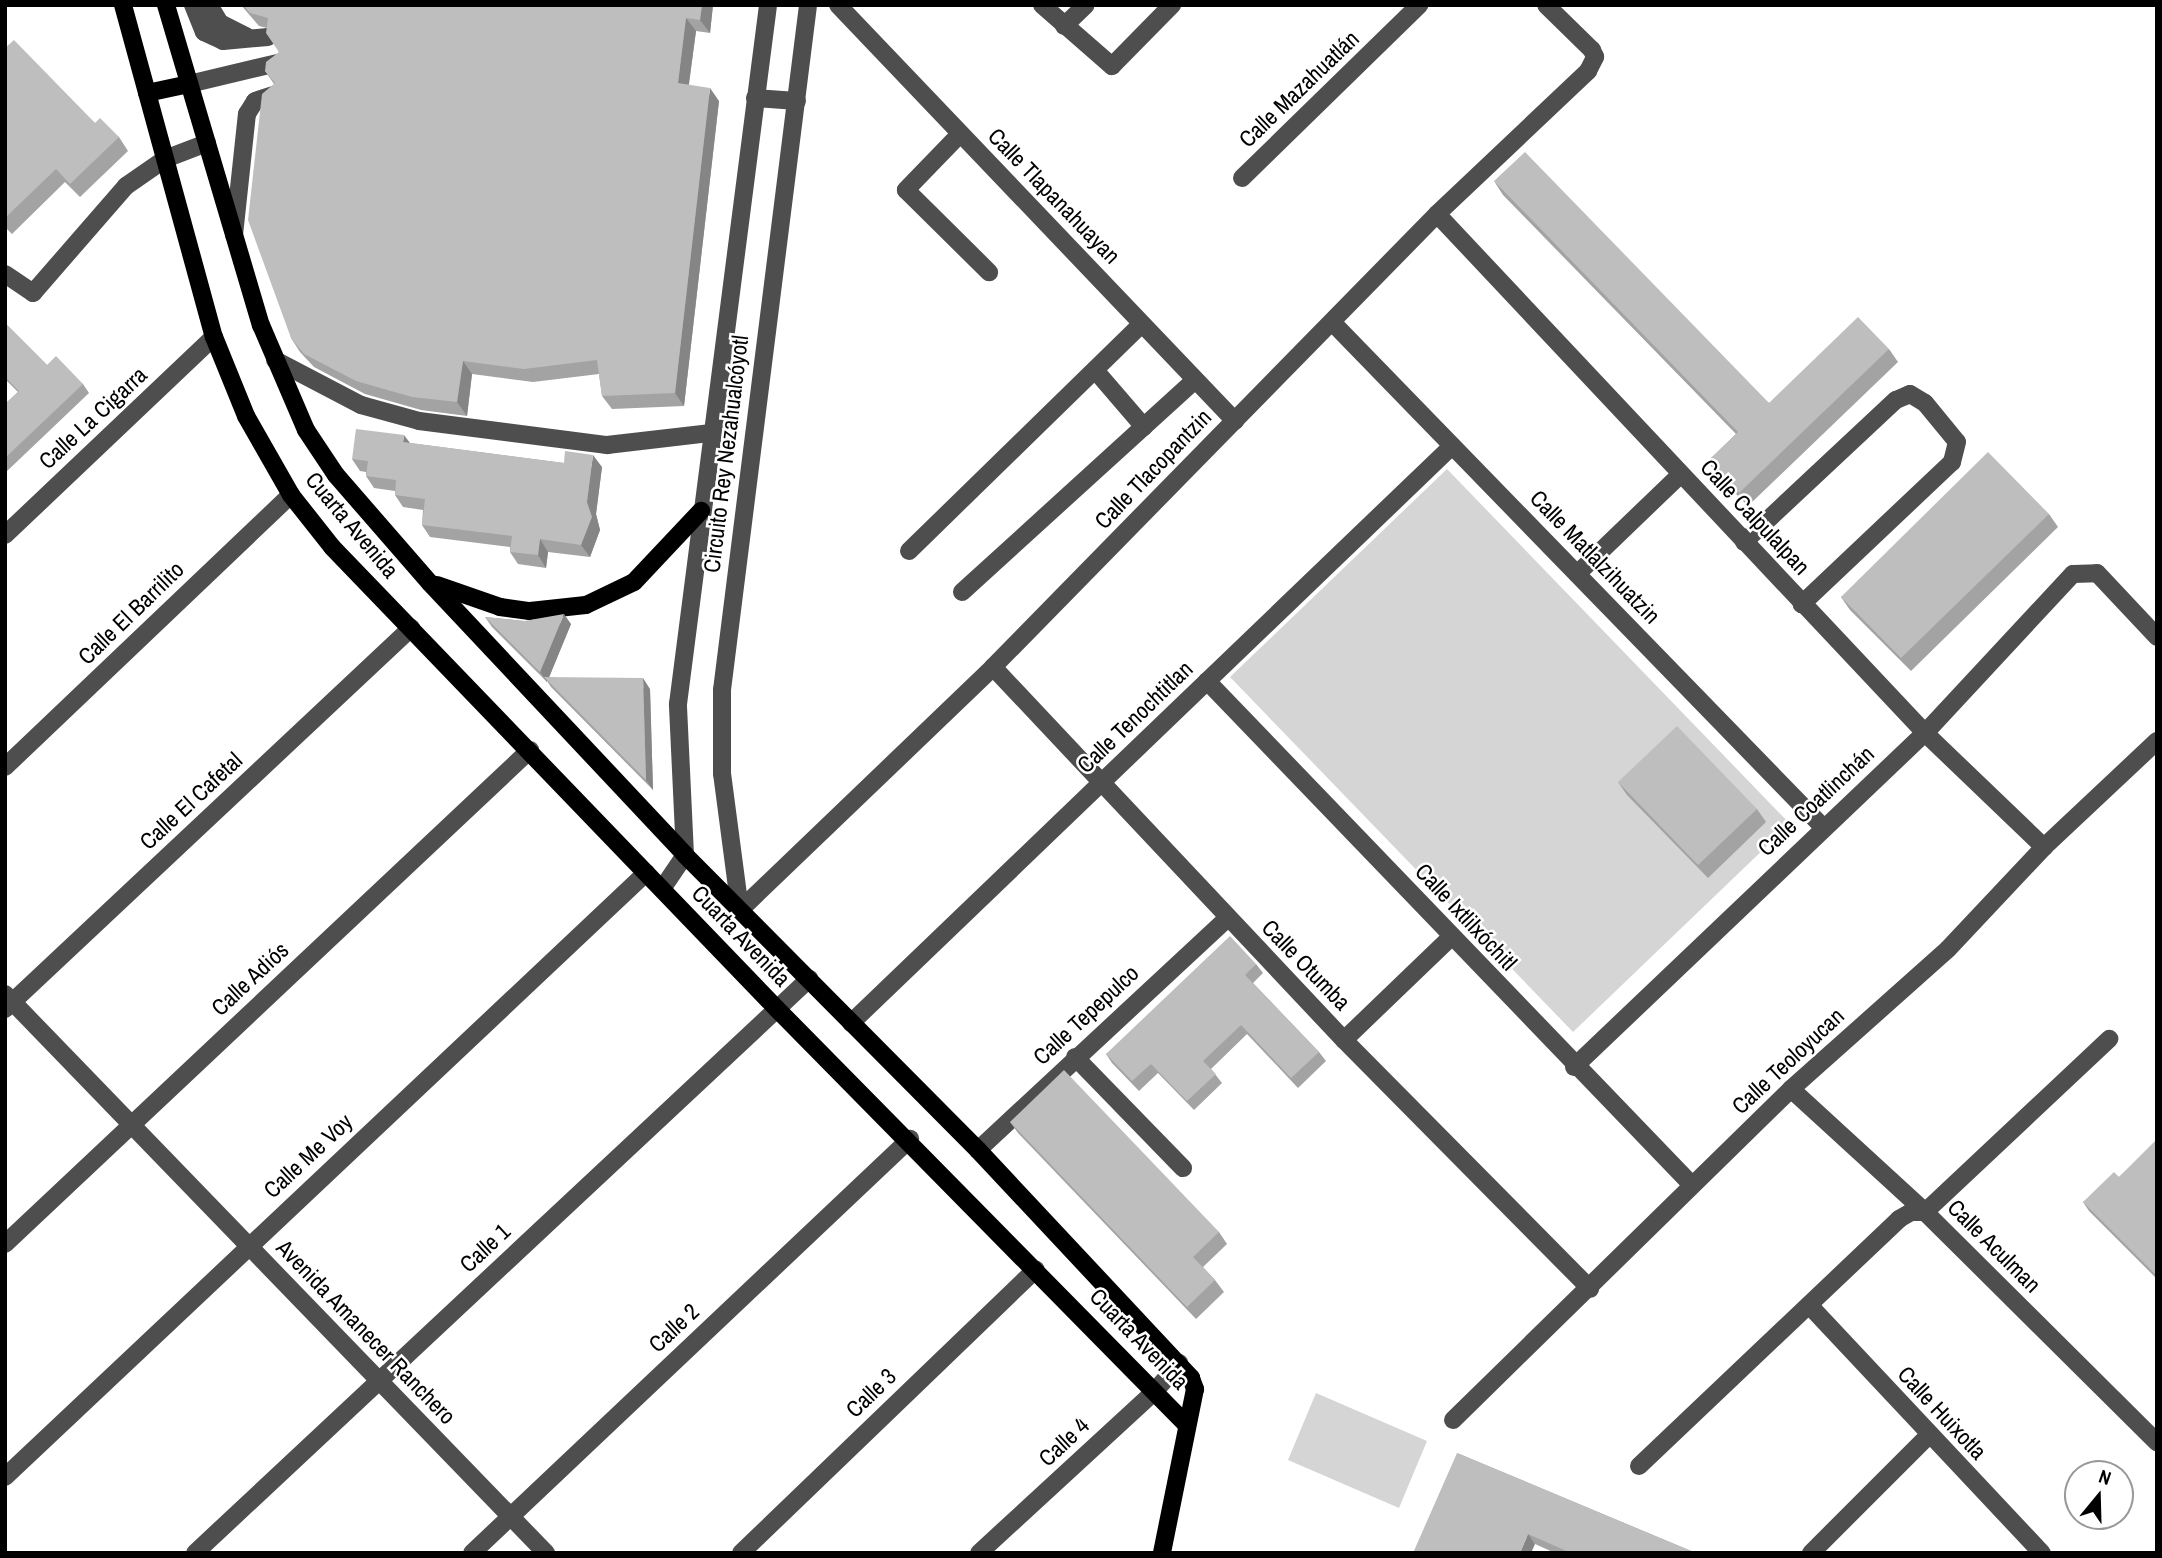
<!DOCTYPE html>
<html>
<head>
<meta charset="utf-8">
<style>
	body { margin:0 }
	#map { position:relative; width:2162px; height:1558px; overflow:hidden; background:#fff; font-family:"Archivo Narrow",sans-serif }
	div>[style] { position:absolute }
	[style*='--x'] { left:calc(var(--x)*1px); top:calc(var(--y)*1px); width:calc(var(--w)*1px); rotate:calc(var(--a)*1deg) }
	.green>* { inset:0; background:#d5d5d5 }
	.minor>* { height:18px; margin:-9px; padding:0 9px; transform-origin:9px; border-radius:9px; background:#4e4e4e }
	.major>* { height:18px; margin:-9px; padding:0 9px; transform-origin:9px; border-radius:9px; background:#000 }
	.wall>* { inset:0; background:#a3a3a3 }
	.shaded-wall>* { inset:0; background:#858585 }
	.building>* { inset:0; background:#bebebe }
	span { translate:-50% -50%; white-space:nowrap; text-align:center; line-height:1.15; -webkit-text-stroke:5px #fff; paint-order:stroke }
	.street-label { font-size:23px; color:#000 }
	.frame { position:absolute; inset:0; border:7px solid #000; pointer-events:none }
	.north { position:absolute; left:2064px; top:1460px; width:70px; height:70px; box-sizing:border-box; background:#fff; border:2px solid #999; border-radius:50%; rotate:19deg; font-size:19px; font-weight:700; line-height:28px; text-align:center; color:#000 }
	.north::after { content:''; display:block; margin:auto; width:24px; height:32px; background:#000; clip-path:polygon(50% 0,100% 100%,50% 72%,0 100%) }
</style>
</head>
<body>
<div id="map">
	<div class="green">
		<div style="clip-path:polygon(1447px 469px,1790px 824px,1573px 1032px,1230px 677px)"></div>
		<div style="clip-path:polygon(1316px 1393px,1427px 1441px,1399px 1508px,1288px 1460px)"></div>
	</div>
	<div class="minor">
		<div style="--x:193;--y:5;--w:29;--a:68"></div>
		<div style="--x:204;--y:32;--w:21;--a:25"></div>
		<div style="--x:223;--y:41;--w:45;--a:-5.1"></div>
		<div style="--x:209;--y:5;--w:21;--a:59"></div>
		<div style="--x:220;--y:23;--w:30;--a:27"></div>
		<div style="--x:838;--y:5;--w:575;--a:46.34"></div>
		<div style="--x:1042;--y:5;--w:93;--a:41.1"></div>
		<div style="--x:1112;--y:66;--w:86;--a:-45.5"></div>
		<div style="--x:1064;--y:26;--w:30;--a:-44"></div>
		<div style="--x:189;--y:84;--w:90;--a:-13.4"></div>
		<div style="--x:755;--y:98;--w:42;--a:4.1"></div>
		<div style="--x:960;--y:134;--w:78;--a:134"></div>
		<div style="--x:906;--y:190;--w:117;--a:44.7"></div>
		<div style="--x:1242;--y:178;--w:248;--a:-44.3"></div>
		<div style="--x:1437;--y:214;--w:712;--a:46.76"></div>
		<div style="--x:1925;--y:733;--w:165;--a:43.8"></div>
		<div style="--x:234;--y:235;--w:122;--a:-83.9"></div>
		<div style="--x:247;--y:114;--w:15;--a:-58"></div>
		<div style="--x:255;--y:101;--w:19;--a:-18"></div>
		<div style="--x:5;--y:274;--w:34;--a:34"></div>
		<div style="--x:33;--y:293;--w:142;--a:-49"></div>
		<div style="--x:126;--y:186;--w:47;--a:-34.7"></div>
		<div style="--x:165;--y:159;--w:45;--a:-20.9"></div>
		<div style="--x:1332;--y:322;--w:704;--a:45.81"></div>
		<div style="--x:275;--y:360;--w:97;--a:27.6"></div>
		<div style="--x:361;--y:405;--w:60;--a:15.4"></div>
		<div style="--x:419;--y:421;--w:190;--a:7.3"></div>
		<div style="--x:607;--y:445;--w:105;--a:-6.6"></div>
		<div style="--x:1095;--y:370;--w:75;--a:49.3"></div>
		<div style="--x:5;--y:535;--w:288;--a:-43.5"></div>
		<div style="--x:1744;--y:542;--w:208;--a:-43.1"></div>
		<div style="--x:1896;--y:400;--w:15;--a:-23"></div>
		<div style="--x:1910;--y:394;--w:17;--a:31"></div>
		<div style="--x:1925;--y:403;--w:50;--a:50.6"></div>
		<div style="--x:1957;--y:442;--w:21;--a:104"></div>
		<div style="--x:1952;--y:462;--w:207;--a:136.6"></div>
		<div style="--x:909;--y:551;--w:325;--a:-44.3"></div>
		<div style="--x:1577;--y:574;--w:144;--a:-43.9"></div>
		<div style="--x:962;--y:592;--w:315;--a:-42.3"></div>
		<div style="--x:993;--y:667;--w:512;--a:46.74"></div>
		<div style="--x:1344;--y:1040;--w:350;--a:45.3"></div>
		<div style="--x:1207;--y:681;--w:699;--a:46.1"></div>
		<div style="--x:5;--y:767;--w:395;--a:-43.6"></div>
		<div style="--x:662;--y:889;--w:41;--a:-55.9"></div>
		<div style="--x:685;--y:855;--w:151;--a:-92.7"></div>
		<div style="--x:678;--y:704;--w:705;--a:-82.66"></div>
		<div style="--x:740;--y:910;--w:351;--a:-43.8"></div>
		<div style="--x:993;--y:667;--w:634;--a:-45.57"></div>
		<div style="--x:1437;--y:214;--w:208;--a:-43.4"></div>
		<div style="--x:1588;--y:71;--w:16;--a:-63"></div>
		<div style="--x:1595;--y:57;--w:8;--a:-113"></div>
		<div style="--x:1592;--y:50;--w:64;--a:-135.6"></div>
		<div style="--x:740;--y:910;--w:137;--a:-97.5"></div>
		<div style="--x:722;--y:774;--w:84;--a:-90"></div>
		<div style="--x:722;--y:690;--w:690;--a:-82.84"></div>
		<div style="--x:5;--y:994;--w:778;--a:45.94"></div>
		<div style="--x:5;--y:1009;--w:557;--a:-43.18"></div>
		<div style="--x:851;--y:1023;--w:833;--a:-43.83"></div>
		<div style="--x:1344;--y:1040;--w:149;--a:-43.9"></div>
		<div style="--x:1075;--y:1057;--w:155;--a:45.8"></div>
		<div style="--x:1574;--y:1067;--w:485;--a:-43.6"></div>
		<div style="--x:1925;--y:733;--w:217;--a:-47.1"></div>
		<div style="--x:2073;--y:574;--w:24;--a:-2"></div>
		<div style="--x:2097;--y:573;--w:88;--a:46.8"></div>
		<div style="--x:1791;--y:1089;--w:182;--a:42.5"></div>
		<div style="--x:1925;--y:1212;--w:327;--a:44.8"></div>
		<div style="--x:978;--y:1150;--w:341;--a:-42.9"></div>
		<div style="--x:5;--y:1244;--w:721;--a:-43.26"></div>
		<div style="--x:1809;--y:1305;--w:340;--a:46.8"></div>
		<div style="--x:1453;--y:1420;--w:473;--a:-44.4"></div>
		<div style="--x:1791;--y:1089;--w:210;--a:-41.7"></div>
		<div style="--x:1948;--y:949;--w:140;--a:-46.7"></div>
		<div style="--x:2044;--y:847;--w:155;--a:-43.2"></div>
		<div style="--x:1639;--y:1466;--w:359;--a:-43.5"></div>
		<div style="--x:1899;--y:1219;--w:14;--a:-30"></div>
		<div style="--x:1911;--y:1212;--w:14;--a:0"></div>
		<div style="--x:1925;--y:1212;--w:253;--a:-43.2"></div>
		<div style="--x:5;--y:1477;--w:881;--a:-43.3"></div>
		<div style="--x:195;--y:1553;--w:841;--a:-43.07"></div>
		<div style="--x:472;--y:1553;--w:603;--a:-43.39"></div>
		<div style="--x:741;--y:1553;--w:409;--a:-43.9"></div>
		<div style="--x:979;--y:1553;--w:239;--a:-42.6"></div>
		<div style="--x:1155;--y:1391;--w:37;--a:-49"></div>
		<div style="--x:1811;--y:1553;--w:165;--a:-45"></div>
	</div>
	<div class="major">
		<div style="--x:123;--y:5;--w:344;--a:74.7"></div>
		<div style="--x:214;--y:337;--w:85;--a:67.9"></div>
		<div style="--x:246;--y:416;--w:91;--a:60.3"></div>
		<div style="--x:291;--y:495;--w:66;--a:51.7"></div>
		<div style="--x:332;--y:547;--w:641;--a:46.07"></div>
		<div style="--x:777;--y:1009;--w:581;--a:45.42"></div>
		<div style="--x:166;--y:5;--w:334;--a:73.5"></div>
		<div style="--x:261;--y:325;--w:114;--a:66.8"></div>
		<div style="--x:306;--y:430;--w:54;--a:56.3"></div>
		<div style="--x:336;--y:475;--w:143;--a:49"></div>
		<div style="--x:430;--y:583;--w:373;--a:46.8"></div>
		<div style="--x:685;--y:855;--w:416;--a:45.2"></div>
		<div style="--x:978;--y:1150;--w:312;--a:46.9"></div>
		<div style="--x:1191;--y:1378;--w:12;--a:70"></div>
		<div style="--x:1195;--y:1389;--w:167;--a:101.4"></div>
		<div style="--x:147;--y:93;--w:43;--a:-12.1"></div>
		<div style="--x:437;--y:585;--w:67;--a:19.2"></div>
		<div style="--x:500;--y:607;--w:30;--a:8"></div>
		<div style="--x:530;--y:611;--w:56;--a:-6.1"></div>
		<div style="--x:586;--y:605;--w:53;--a:-25.6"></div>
		<div style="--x:634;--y:582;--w:98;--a:-46.7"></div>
	</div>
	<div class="wall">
		<div style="clip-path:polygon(241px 5px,713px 5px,710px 33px,696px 31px,689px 85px,719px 101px,684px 406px,612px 409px,602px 396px,599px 374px,533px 382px,472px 374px,467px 416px,421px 410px,365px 394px,314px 367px,300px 352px,291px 338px,274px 84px,265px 71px,279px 52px,267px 28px,259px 26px)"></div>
		<div style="clip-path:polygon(5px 48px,95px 123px,119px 137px,128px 151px,80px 197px,65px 182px,12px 234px,5px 227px)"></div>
		<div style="clip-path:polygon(1494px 181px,1769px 403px,1889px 349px,1898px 362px,1748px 506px,1717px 475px,1708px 461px,1736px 434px,1503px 195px)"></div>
		<div style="clip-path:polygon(5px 323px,47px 365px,83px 384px,89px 393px,5px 473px,5px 404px,18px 392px,5px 379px)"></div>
		<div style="clip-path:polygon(410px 443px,564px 463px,602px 467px,596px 514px,600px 530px,590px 557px,548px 552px,546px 568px,518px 564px,510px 552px,510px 547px,430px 537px,422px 525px,423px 510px,403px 507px,395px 495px,395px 491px,374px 488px,366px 476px,366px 472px,360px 471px,352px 459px)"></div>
		<div style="clip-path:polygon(2049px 514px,2058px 527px,1911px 671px,1850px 610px,1841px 597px)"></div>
		<div style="clip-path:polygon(485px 617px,524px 621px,571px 624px,549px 677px,650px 689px,653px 790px,551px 687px,547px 681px,547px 682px,492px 627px)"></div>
		<div style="clip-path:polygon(1618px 782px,1757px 809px,1766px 822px,1708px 878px,1627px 795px)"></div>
		<div style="clip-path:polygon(1256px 964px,1263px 973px,1253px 983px,1319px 1052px,1326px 1061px,1298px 1088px,1247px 1034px,1211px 1069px,1222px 1083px,1194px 1110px,1158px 1073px,1139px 1091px,1112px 1063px,1106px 1054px)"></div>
		<div style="clip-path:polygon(1010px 1122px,1219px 1232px,1227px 1244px,1203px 1267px,1215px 1280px,1224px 1292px,1196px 1319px,1018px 1133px)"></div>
		<div style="clip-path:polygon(2157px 1142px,2157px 1279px,2089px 1211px,2083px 1202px,2119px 1177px)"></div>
		<div style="clip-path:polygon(1457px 1453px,1696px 1553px,1555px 1553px,1535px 1544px)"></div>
	</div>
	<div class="shaded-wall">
		<div style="clip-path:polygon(702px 5px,713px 5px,710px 33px,700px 20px)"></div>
		<div style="clip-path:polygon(686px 18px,696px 31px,687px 96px,678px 83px)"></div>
		<div style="clip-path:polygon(710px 88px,719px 101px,684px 406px,675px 393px)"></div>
		<div style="clip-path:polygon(463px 361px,472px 374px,467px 416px,457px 402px)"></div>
		<div style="clip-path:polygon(404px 435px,413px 447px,403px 442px)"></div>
		<div style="clip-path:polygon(593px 455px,602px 467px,596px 514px,600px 530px,590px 557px,581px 545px)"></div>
		<div style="clip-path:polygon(540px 539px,548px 552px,546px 568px,538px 555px)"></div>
		<div style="clip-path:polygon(564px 614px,571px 624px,548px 680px,544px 677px,547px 681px,547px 682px,540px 672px)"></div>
		<div style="clip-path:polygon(643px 678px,650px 689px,653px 790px,646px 780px)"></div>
		<div style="clip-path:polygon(1528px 1534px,1535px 1544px,1531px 1553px,1520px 1553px)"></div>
	</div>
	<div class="building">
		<div style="clip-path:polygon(243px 5px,702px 5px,700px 20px,686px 18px,678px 83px,710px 88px,675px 393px,602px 396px,597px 360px,524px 369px,463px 361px,457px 402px,412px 397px,356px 381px,304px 354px,291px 338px,248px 220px,262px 94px,275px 83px,265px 71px,266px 62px,279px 52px,266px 33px,268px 18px,250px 13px)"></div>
		<div style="clip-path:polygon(14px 40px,95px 123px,100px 118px,119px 137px,70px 184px,56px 169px,5px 218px,5px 48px)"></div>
		<div style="clip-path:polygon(1525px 152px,1769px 403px,1858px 317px,1889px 349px,1739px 493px,1708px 461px,1738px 432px,1494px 181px)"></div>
		<div style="clip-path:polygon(5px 323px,47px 365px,56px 356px,83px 384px,5px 458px,5px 404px,19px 391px,5px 377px)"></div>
		<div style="clip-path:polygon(356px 429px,404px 435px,403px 442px,564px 463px,565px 451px,593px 455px,587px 502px,592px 517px,581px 545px,540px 539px,538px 555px,510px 552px,512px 536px,422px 525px,425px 499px,395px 495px,396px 480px,366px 476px,368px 461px,352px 459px)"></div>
		<div style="clip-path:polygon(1988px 452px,2049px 514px,1901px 658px,1841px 597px)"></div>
		<div style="clip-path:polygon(564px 614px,540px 672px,485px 617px,524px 621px)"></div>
		<div style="clip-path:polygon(544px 677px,643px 678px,646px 780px)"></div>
		<div style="clip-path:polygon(1677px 726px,1757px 809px,1698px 865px,1618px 782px)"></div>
		<div style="clip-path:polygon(1230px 936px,1256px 964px,1245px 975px,1319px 1052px,1291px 1078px,1241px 1025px,1203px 1061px,1216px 1074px,1187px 1101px,1151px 1064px,1132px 1081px,1106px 1054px)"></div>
		<div style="clip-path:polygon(1064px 1070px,1219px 1232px,1193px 1257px,1215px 1280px,1187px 1307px,1010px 1122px)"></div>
		<div style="clip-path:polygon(2155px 1141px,2157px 1142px,2157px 1276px,2083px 1202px,2114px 1172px,2119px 1177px)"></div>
		<div style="clip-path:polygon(1457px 1453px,1696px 1553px,1571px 1553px,1528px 1534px,1520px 1553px,1413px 1553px)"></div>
	</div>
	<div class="street-label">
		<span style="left:1299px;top:89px;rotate:-44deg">Calle Mazahuatlán</span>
		<span style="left:1054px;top:196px;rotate:46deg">Calle Tlapanahuayan</span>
		<span style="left:93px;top:418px;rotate:-43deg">Calle La Cigarra</span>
		<span style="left:726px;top:454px;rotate:-83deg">Circuito Rey Nezahualcóyotl</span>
		<span style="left:1153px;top:469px;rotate:-46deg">Calle Tlacopantzin</span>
		<span style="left:1755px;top:517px;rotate:47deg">Calle Calpulalpan</span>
		<span style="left:352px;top:525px;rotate:50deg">Cuarta Avenida</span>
		<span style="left:1595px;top:557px;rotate:46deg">Calle Matlalzihuatzin</span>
		<span style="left:131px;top:613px;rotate:-44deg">Calle El Barrilito</span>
		<span style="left:1135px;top:717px;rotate:-44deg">Calle Tenochtitlan</span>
		<span style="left:191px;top:801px;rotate:-43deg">Calle El Cafetal</span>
		<span style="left:1816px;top:801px;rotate:-43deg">Calle Coatlinchán</span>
		<span style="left:1466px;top:917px;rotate:47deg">Calle Ixtlilxóchitl</span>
		<span style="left:741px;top:936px;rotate:46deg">Cuarta Avenida</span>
		<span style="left:1306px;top:965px;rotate:46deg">Calle Otumba</span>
		<span style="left:250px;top:979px;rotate:-43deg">Calle Adiós</span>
		<span style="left:1086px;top:1015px;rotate:-43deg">Calle Tepepulco</span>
		<span style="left:1788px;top:1061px;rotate:-43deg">Calle Teoloyucan</span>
		<span style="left:308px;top:1156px;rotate:-43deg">Calle Me Voy</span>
		<span style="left:1994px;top:1246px;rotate:45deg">Calle Aculman</span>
		<span style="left:485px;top:1248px;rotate:-43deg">Calle 1</span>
		<span style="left:674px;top:1328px;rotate:-43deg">Calle 2</span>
		<span style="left:366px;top:1332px;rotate:46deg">Avenida Amanecer Ranchero</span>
		<span style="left:1139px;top:1339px;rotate:46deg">Cuarta Avenida</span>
		<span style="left:871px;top:1393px;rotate:-44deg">Calle 3</span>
		<span style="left:1942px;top:1413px;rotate:47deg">Calle Huixotla</span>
		<span style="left:1064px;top:1442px;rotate:-43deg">Calle 4</span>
	</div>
	<div class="frame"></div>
	<div class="north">N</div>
</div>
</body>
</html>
